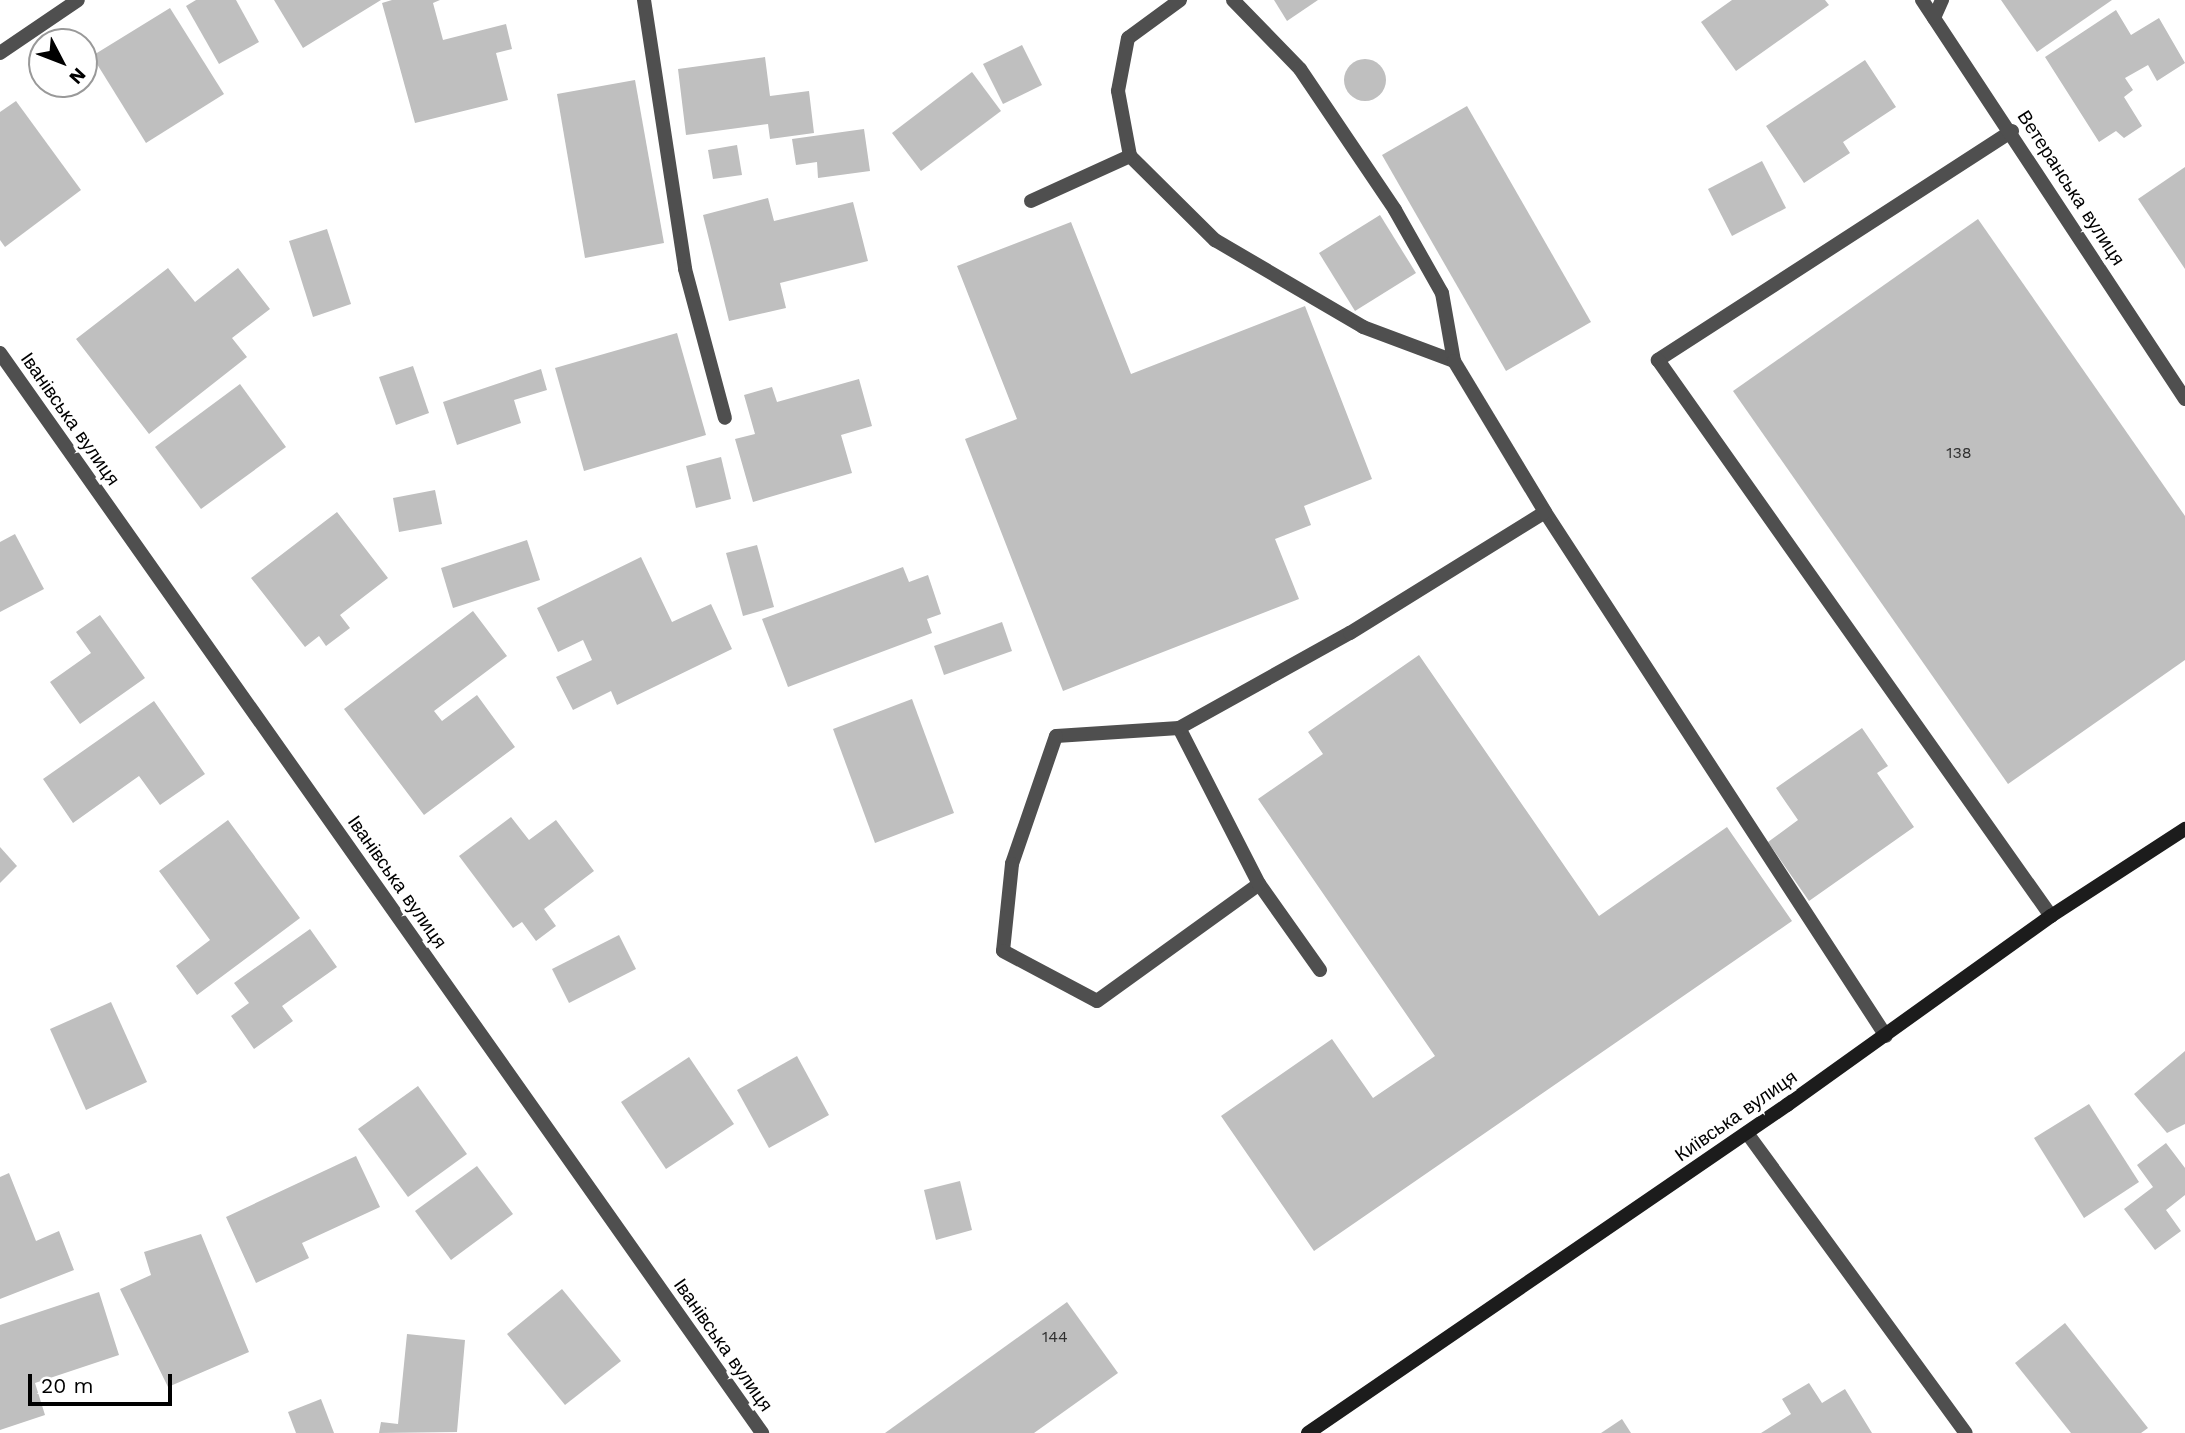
<!DOCTYPE html>
<html>
<head>
<meta charset="utf-8">
<style>
	body { margin:0 }
	#map { position:relative; width:2185px; height:1433px; overflow:hidden; background:#fff; font-family:"Work Sans",sans-serif }
	div>[style] { position:absolute }
	[style*='--x'] { left:calc(var(--x)*1px); top:calc(var(--y)*1px); width:calc(var(--w)*1px); rotate:calc(var(--a)*1deg) }
	.building>* { inset:0; background:#bfbfbf }
	.round { border-radius:50% }
	.lane>* { height:14px; margin:-7px; padding:0 7px; transform-origin:7px; border-radius:7px; background:#4f4f4f }
	.street>* { height:14px; margin:-7px; padding:0 7px; transform-origin:7px; border-radius:7px; background:#4f4f4f }
	.secondary>* { height:14px; margin:-7px; padding:0 7px; transform-origin:7px; border-radius:7px; background:#1c1c1c }
	span { translate:-50% -50%; white-space:nowrap; text-align:center; line-height:1.15; -webkit-text-stroke:7px #fff; paint-order:stroke }
	.number-label { font-size:16px; color:#303030 }
	.number-label span { -webkit-text-stroke-width:0 }
	.street-label { font-size:19px; color:#000 }
	.north { position:absolute; left:28px; top:28px; width:70px; height:70px; box-sizing:border-box; background:#fff; border:2px solid #999; border-radius:50%; rotate:132deg; font-size:19px; font-weight:700; line-height:28px; text-align:center; color:#000 }
	.north::after { content:''; display:block; margin:auto; width:24px; height:32px; background:#000; clip-path:polygon(50% 0,100% 100%,50% 72%,0 100%) }
	.scale { position:absolute; left:28px; top:1374px; width:144px; height:32px; box-sizing:border-box; border:4px solid #000; border-top:0; padding-left:9px; font-size:21px; line-height:24px; white-space:nowrap; color:#000; -webkit-text-stroke:5px #fff; paint-order:stroke }
</style>
</head>
<body>
<div id="map">
	<div class="building">
		<div style="clip-path:polygon(196px 0,236px 0,259px 42px,219px 64px,186px 6px)"></div>
		<div style="clip-path:polygon(274px 0,381px 0,303px 48px)"></div>
		<div style="clip-path:polygon(392px 0,440px 0,433px 3px,443px 40px,506px 24px,512px 49px,496px 53px,508px 100px,415px 123px,382px 3px)"></div>
		<div style="clip-path:polygon(1274px 0,1318px 0,1287px 21px)"></div>
		<div style="clip-path:polygon(1732px 0,1825px 0,1829px 5px,1736px 71px,1701px 22px)"></div>
		<div style="clip-path:polygon(2001px 0,2112px 0,2037px 52px)"></div>
		<div style="clip-path:polygon(170px 8px,224px 94px,146px 143px,92px 56px)"></div>
		<div style="clip-path:polygon(2116px 10px,2131px 35px,2159px 18px,2185px 63px,2157px 81px,2148px 65px,2125px 78px,2133px 90px,2124px 97px,2142px 126px,2124px 138px,2116px 131px,2099px 142px,2045px 57px)"></div>
		<div style="clip-path:polygon(1022px 45px,1042px 85px,1003px 104px,983px 64px)"></div>
		<div style="clip-path:polygon(765px 57px,770px 96px,809px 91px,814px 133px,770px 139px,768px 124px,686px 135px,678px 69px)"></div>
		<div class="round" style="left:1344px;top:59px;width:42px;height:42px"></div>
		<div style="clip-path:polygon(1865px 60px,1896px 107px,1843px 142px,1850px 153px,1804px 183px,1766px 126px)"></div>
		<div style="clip-path:polygon(972px 72px,1001px 111px,921px 171px,892px 133px)"></div>
		<div style="clip-path:polygon(635px 80px,664px 243px,585px 258px,557px 94px)"></div>
		<div style="clip-path:polygon(16px 101px,81px 190px,5px 247px,0 240px,0 112px)"></div>
		<div style="clip-path:polygon(1467px 106px,1591px 322px,1506px 371px,1382px 155px)"></div>
		<div style="clip-path:polygon(864px 129px,870px 171px,818px 178px,817px 162px,796px 165px,792px 139px)"></div>
		<div style="clip-path:polygon(737px 145px,742px 175px,713px 179px,708px 150px)"></div>
		<div style="clip-path:polygon(1762px 161px,1786px 208px,1732px 236px,1708px 189px)"></div>
		<div style="clip-path:polygon(2185px 167px,2185px 269px,2138px 199px)"></div>
		<div style="clip-path:polygon(768px 198px,774px 221px,853px 202px,868px 261px,780px 283px,786px 308px,729px 321px,703px 215px)"></div>
		<div style="clip-path:polygon(1380px 215px,1416px 273px,1355px 311px,1319px 253px)"></div>
		<div style="clip-path:polygon(1978px 219px,2185px 516px,2185px 660px,2008px 784px,1733px 391px)"></div>
		<div style="clip-path:polygon(1071px 222px,1131px 374px,1305px 306px,1372px 479px,1304px 506px,1311px 525px,1275px 539px,1299px 599px,1063px 691px,965px 439px,1017px 419px,957px 266px)"></div>
		<div style="clip-path:polygon(327px 229px,351px 304px,313px 317px,289px 241px)"></div>
		<div style="clip-path:polygon(168px 268px,195px 302px,238px 268px,270px 309px,232px 338px,247px 357px,149px 434px,76px 339px)"></div>
		<div style="clip-path:polygon(677px 333px,706px 435px,584px 471px,555px 368px)"></div>
		<div style="clip-path:polygon(413px 366px,429px 413px,396px 425px,379px 377px)"></div>
		<div style="clip-path:polygon(541px 369px,547px 390px,514px 400px,521px 423px,457px 445px,443px 402px)"></div>
		<div style="clip-path:polygon(859px 379px,872px 426px,841px 435px,852px 473px,753px 502px,735px 439px,755px 434px,744px 395px,772px 387px,777px 402px)"></div>
		<div style="clip-path:polygon(240px 384px,286px 447px,201px 509px,155px 447px)"></div>
		<div style="clip-path:polygon(721px 457px,731px 499px,696px 508px,686px 466px)"></div>
		<div style="clip-path:polygon(435px 490px,442px 524px,399px 532px,393px 498px)"></div>
		<div style="clip-path:polygon(337px 512px,388px 578px,340px 615px,350px 628px,326px 646px,319px 636px,305px 647px,251px 578px)"></div>
		<div style="clip-path:polygon(15px 534px,44px 589px,0 612px,0 542px)"></div>
		<div style="clip-path:polygon(527px 540px,540px 580px,453px 608px,441px 568px)"></div>
		<div style="clip-path:polygon(757px 545px,774px 607px,743px 616px,726px 553px)"></div>
		<div style="clip-path:polygon(641px 557px,672px 622px,711px 604px,732px 649px,617px 705px,611px 691px,573px 710px,556px 677px,592px 660px,583px 640px,558px 652px,537px 608px)"></div>
		<div style="clip-path:polygon(903px 567px,909px 582px,928px 575px,941px 614px,927px 619px,932px 633px,788px 687px,762px 619px)"></div>
		<div style="clip-path:polygon(473px 611px,507px 656px,434px 711px,442px 721px,477px 695px,515px 747px,424px 815px,344px 709px)"></div>
		<div style="clip-path:polygon(100px 615px,145px 678px,80px 724px,50px 682px,91px 653px,76px 632px)"></div>
		<div style="clip-path:polygon(1002px 622px,1012px 651px,944px 675px,934px 646px)"></div>
		<div style="clip-path:polygon(1419px 655px,1599px 916px,1727px 827px,1792px 921px,1314px 1251px,1221px 1116px,1332px 1039px,1373px 1098px,1435px 1056px,1258px 799px,1323px 754px,1308px 732px)"></div>
		<div style="clip-path:polygon(912px 699px,954px 813px,875px 843px,833px 729px)"></div>
		<div style="clip-path:polygon(154px 701px,205px 774px,160px 805px,139px 776px,73px 823px,43px 779px)"></div>
		<div style="clip-path:polygon(1862px 728px,1888px 766px,1877px 773px,1914px 827px,1809px 901px,1768px 842px,1798px 820px,1776px 788px)"></div>
		<div style="clip-path:polygon(511px 817px,529px 840px,556px 820px,594px 871px,544px 909px,556px 926px,536px 941px,522px 922px,513px 928px,459px 856px)"></div>
		<div style="clip-path:polygon(228px 820px,300px 918px,197px 995px,176px 966px,210px 940px,159px 871px)"></div>
		<div style="clip-path:polygon(0 847px,17px 866px,0 883px)"></div>
		<div style="clip-path:polygon(310px 929px,337px 967px,282px 1006px,293px 1021px,254px 1049px,231px 1016px,249px 1003px,234px 983px)"></div>
		<div style="clip-path:polygon(619px 935px,636px 969px,569px 1003px,552px 969px)"></div>
		<div style="clip-path:polygon(111px 1002px,147px 1082px,86px 1110px,50px 1029px)"></div>
		<div style="clip-path:polygon(2185px 1051px,2185px 1124px,2167px 1133px,2134px 1094px)"></div>
		<div style="clip-path:polygon(797px 1056px,829px 1115px,769px 1148px,737px 1090px)"></div>
		<div style="clip-path:polygon(689px 1057px,734px 1124px,666px 1169px,621px 1102px)"></div>
		<div style="clip-path:polygon(418px 1086px,467px 1154px,408px 1197px,358px 1129px)"></div>
		<div style="clip-path:polygon(2089px 1104px,2139px 1182px,2084px 1218px,2034px 1138px)"></div>
		<div style="clip-path:polygon(2166px 1143px,2185px 1168px,2185px 1195px,2166px 1210px,2181px 1231px,2155px 1250px,2124px 1209px,2153px 1187px,2137px 1165px)"></div>
		<div style="clip-path:polygon(356px 1156px,380px 1207px,302px 1243px,309px 1258px,256px 1283px,226px 1217px)"></div>
		<div style="clip-path:polygon(477px 1166px,513px 1214px,451px 1260px,415px 1211px)"></div>
		<div style="clip-path:polygon(9px 1173px,36px 1241px,59px 1231px,74px 1270px,0 1299px,0 1177px)"></div>
		<div style="clip-path:polygon(960px 1181px,972px 1230px,936px 1240px,924px 1190px)"></div>
		<div style="clip-path:polygon(201px 1234px,249px 1352px,168px 1387px,120px 1289px,151px 1275px,144px 1252px)"></div>
		<div style="clip-path:polygon(562px 1289px,621px 1361px,565px 1405px,507px 1334px)"></div>
		<div style="clip-path:polygon(99px 1292px,119px 1355px,35px 1383px,45px 1415px,0 1430px,0 1325px)"></div>
		<div style="clip-path:polygon(1067px 1302px,1118px 1373px,1034px 1433px,885px 1433px)"></div>
		<div style="clip-path:polygon(2065px 1323px,2148px 1428px,2141px 1433px,2071px 1433px,2015px 1363px)"></div>
		<div style="clip-path:polygon(407px 1334px,465px 1340px,457px 1432px,379px 1433px,381px 1422px,398px 1424px)"></div>
		<div style="clip-path:polygon(1809px 1383px,1822px 1403px,1845px 1389px,1872px 1433px,1761px 1433px,1791px 1414px,1782px 1399px)"></div>
		<div style="clip-path:polygon(321px 1399px,334px 1433px,296px 1433px,288px 1412px)"></div>
		<div style="clip-path:polygon(1622px 1419px,1631px 1433px,1601px 1433px)"></div>
	</div>
	<div class="lane">
		<div style="--x:1180;--y:0;--w:64;--a:143.8"></div>
		<div style="--x:1128;--y:38;--w:54;--a:100.7"></div>
		<div style="--x:1118;--y:91;--w:66;--a:79.5"></div>
		<div style="--x:1130;--y:156;--w:120;--a:44.7"></div>
		<div style="--x:1215;--y:240;--w:172;--a:30.4"></div>
		<div style="--x:1363;--y:327;--w:97;--a:20.5"></div>
		<div style="--x:1233;--y:0;--w:96;--a:45.8"></div>
		<div style="--x:1300;--y:69;--w:170;--a:56"></div>
		<div style="--x:1395;--y:210;--w:95;--a:60.5"></div>
		<div style="--x:1442;--y:293;--w:69;--a:80"></div>
		<div style="--x:1454;--y:361;--w:176;--a:58.9"></div>
		<div style="--x:1545;--y:512;--w:625;--a:56.95"></div>
		<div style="--x:2012;--y:131;--w:422;--a:147.1"></div>
		<div style="--x:1658;--y:360;--w:681;--a:54.75"></div>
		<div style="--x:1031;--y:201;--w:109;--a:-24.4"></div>
		<div style="--x:1179;--y:728;--w:123;--a:176.3"></div>
		<div style="--x:1056;--y:736;--w:135;--a:109"></div>
		<div style="--x:1012;--y:864;--w:87;--a:95.9"></div>
		<div style="--x:1003;--y:951;--w:106;--a:28"></div>
		<div style="--x:1097;--y:1001;--w:200;--a:-35.8"></div>
		<div style="--x:1320;--y:970;--w:105;--a:-125.3"></div>
		<div style="--x:1259;--y:884;--w:175;--a:-117.1"></div>
		<div style="--x:1179;--y:728;--w:196;--a:-29.1"></div>
		<div style="--x:1350;--y:633;--w:229;--a:-31.8"></div>
		<div style="--x:1747;--y:1133;--w:371;--a:53.9"></div>
	</div>
	<div class="street">
		<div style="--x:644;--y:0;--w:272;--a:81.3"></div>
		<div style="--x:685;--y:269;--w:154;--a:75"></div>
		<div style="--x:1922;--y:0;--w:478;--a:56.6"></div>
		<div style="--x:1934;--y:18;--w:20;--a:-66"></div>
		<div style="--x:0;--y:53;--w:94;--a:-34.2"></div>
		<div style="--x:0;--y:353;--w:1322;--a:54.79"></div>
	</div>
	<div class="secondary">
		<div style="--x:1308;--y:1433;--w:581;--a:-34.4"></div>
		<div style="--x:1787;--y:1105;--w:325;--a:-35.6"></div>
		<div style="--x:2051;--y:916;--w:160;--a:-33"></div>
	</div>
	<div class="number-label">
		<span style="left:1959px;top:453px">138</span>
		<span style="left:1055px;top:1337px">144</span>
	</div>
	<div class="street-label">
		<span style="left:2071px;top:188px;rotate:57deg">Ветеранська вулиця</span>
		<span style="left:70px;top:419px;rotate:55deg">Іванівська вулиця</span>
		<span style="left:397px;top:882px;rotate:55deg">Іванівська вулиця</span>
		<span style="left:1736px;top:1116px;rotate:-35deg">Київська вулиця</span>
		<span style="left:723px;top:1345px;rotate:55deg">Іванівська вулиця</span>
	</div>
	<div class="north">N</div>
	<div class="scale">20 m</div>
</div>
</body>
</html>
